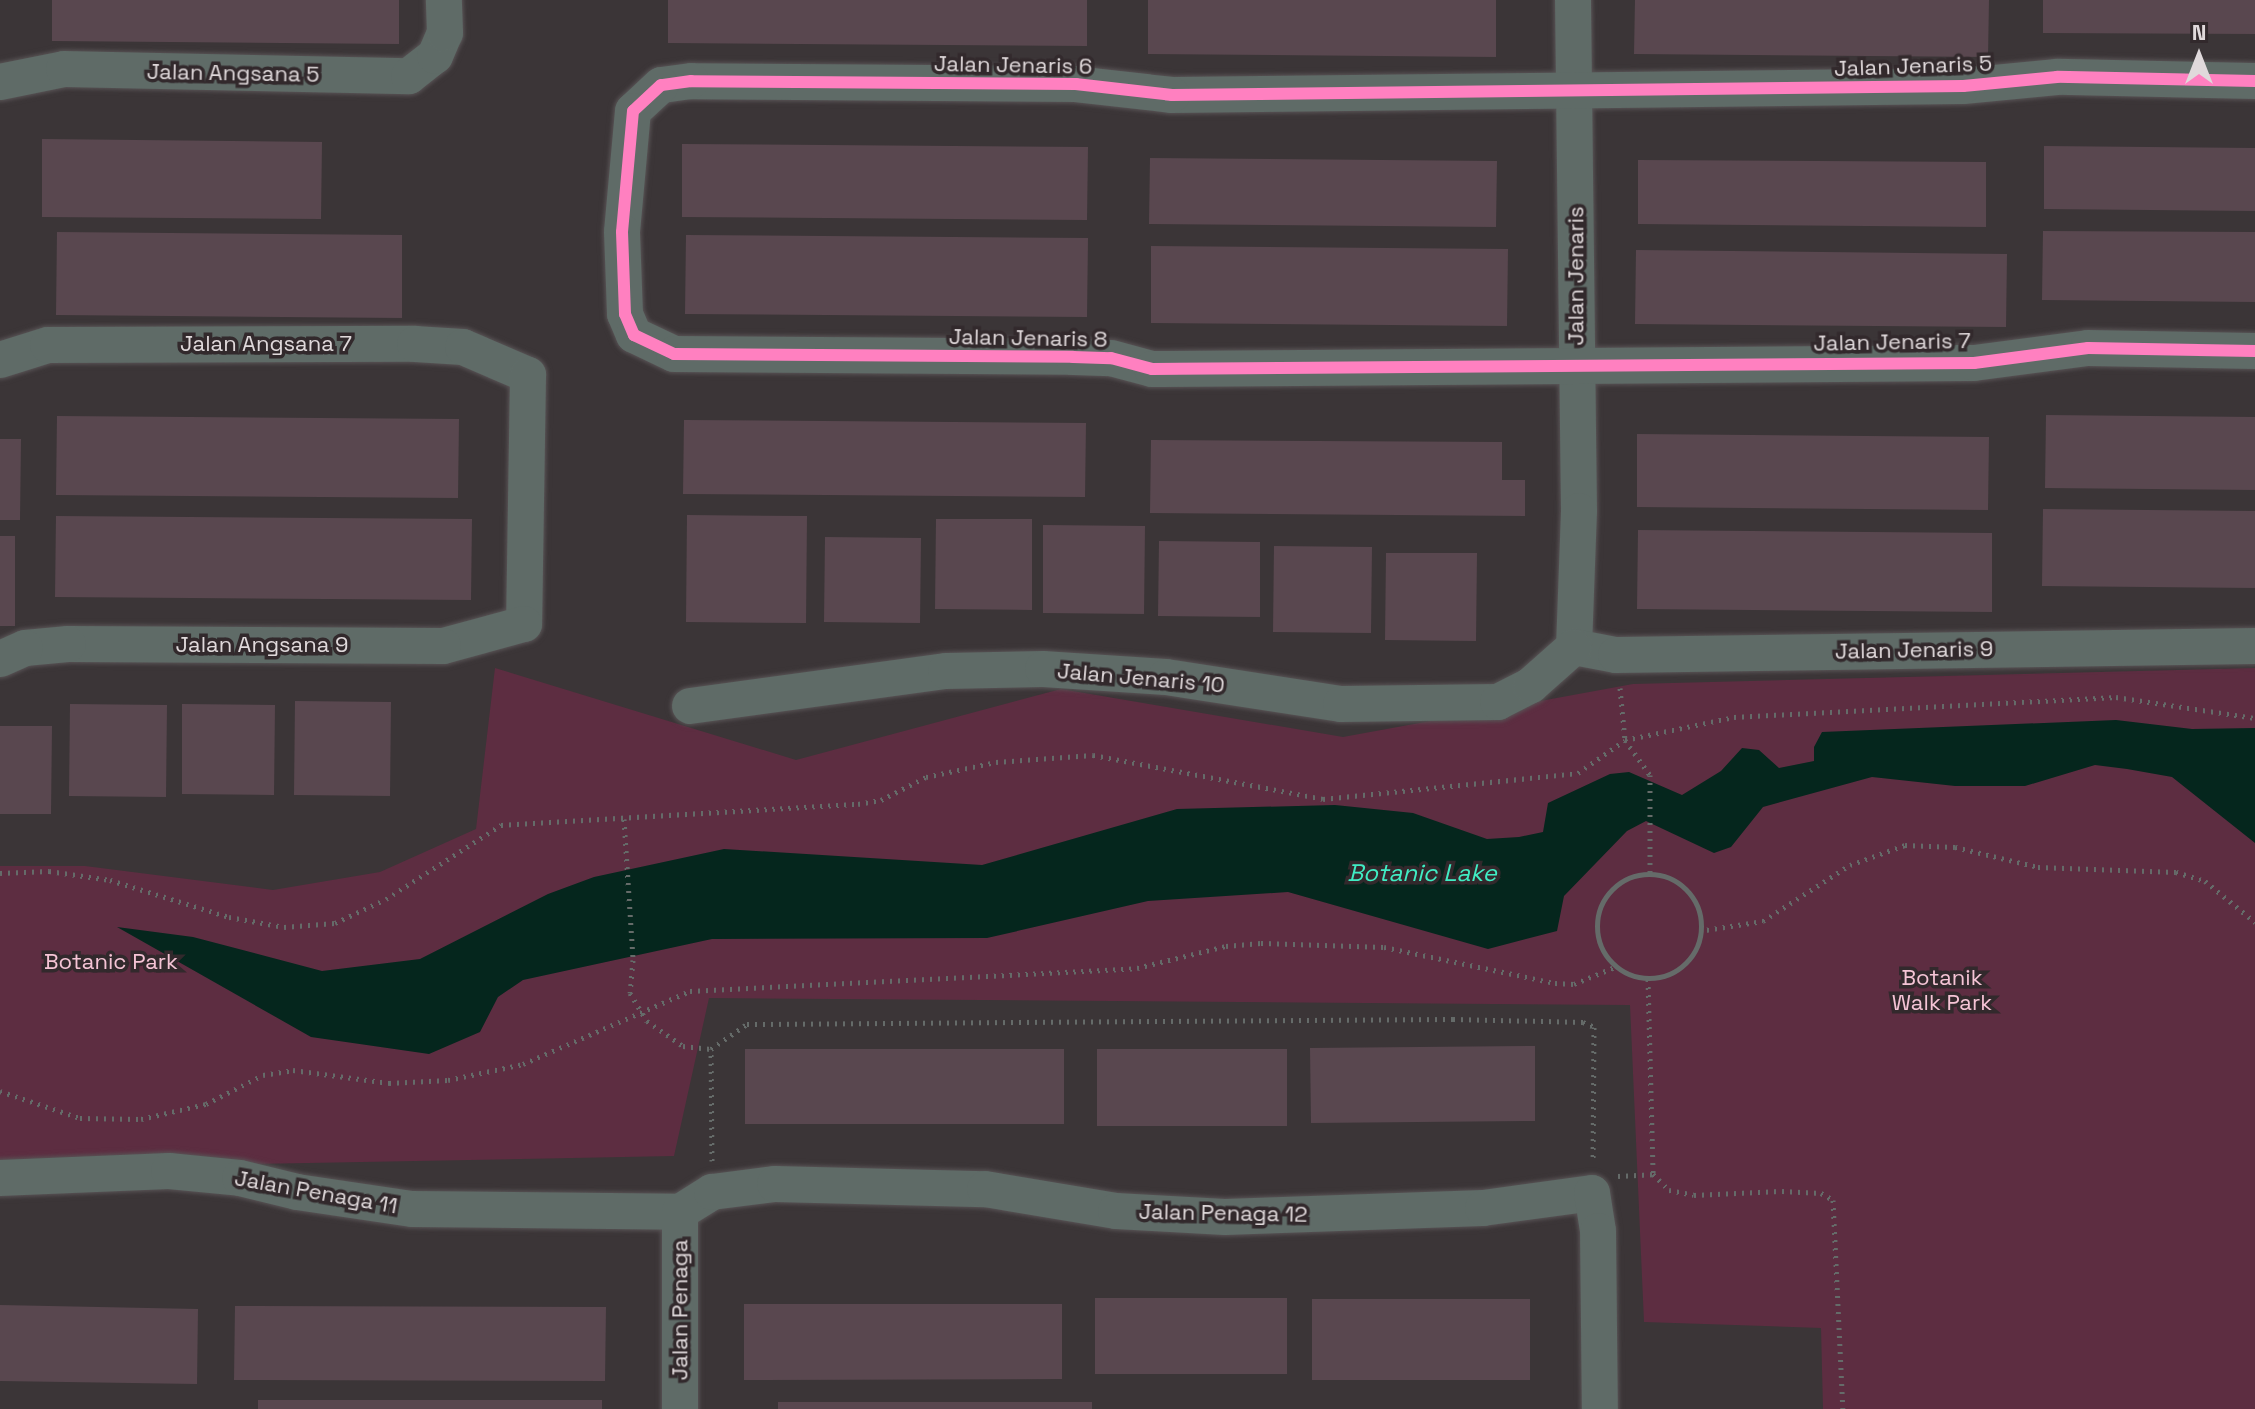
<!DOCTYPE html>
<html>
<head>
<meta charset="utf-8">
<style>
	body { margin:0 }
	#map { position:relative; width:2255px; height:1409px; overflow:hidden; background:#3b3537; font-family:"Space Grotesk",sans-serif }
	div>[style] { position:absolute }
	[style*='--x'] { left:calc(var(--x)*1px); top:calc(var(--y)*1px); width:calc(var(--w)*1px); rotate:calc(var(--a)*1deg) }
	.green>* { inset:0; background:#5d2d41 }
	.water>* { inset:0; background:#05261d }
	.building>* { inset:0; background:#59474f }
	.path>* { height:5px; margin-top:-2.5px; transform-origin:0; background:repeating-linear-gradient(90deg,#656b69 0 2px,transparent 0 8px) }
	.path>.ring { margin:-2.5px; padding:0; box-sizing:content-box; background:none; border:5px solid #656b69; border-radius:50% }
	.roads { filter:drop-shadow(0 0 2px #585355) drop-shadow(0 0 2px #585355) }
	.street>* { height:36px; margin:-18px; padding:0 18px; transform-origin:18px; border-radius:18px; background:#5f6b67 }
	.cycleway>* { height:12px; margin:-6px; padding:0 6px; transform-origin:6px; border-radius:6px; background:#ff80c0 }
	span { translate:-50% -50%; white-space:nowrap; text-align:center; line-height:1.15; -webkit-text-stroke:7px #32292c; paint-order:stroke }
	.street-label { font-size:22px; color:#e0d9db }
	.park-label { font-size:22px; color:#f5c4d5 }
	.water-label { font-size:24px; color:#40ecc3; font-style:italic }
	.north { position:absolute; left:2159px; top:16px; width:80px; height:80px; -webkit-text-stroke:6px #32292c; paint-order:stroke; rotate:0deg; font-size:22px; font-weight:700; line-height:32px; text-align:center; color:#e0d9db }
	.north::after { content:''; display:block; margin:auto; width:28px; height:36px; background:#e0d9db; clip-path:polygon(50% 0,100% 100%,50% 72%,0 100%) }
</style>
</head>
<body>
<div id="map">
	<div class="green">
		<div style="clip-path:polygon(495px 668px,796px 760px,1061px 689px,1343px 737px,1633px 684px,2255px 668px,2255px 1409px,1823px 1409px,1821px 1328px,1644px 1322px,1630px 1005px,709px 998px,674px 1156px,0 1169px,0 866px,85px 866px,273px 890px,380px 872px,476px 829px)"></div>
	</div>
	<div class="water">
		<div style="clip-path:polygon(2116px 720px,2192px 729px,2255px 728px,2255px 843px,2172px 777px,2127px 769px,2095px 765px,2025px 786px,1955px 786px,1872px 777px,1763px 807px,1731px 847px,1714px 853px,1646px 821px,1627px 831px,1564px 896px,1557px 931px,1488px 949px,1288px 892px,1148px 901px,987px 938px,712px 939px,523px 980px,498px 997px,480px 1032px,429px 1054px,311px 1037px,117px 927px,193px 937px,322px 971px,420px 959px,548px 894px,594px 877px,724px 849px,982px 865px,1177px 809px,1335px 805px,1413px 813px,1487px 839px,1519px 837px,1543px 832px,1548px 803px,1610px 774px,1629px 772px,1682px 795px,1721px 771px,1742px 748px,1759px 750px,1779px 768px,1814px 761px,1814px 747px,1822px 732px)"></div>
	</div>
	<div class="building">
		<div style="clip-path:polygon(52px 0,399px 0,399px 44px,52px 41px)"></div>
		<div style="clip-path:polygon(668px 0,1087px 0,1087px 46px,668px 43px)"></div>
		<div style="clip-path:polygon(1148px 0,1496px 0,1496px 57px,1148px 54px)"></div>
		<div style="clip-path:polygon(1635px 0,1989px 0,1988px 57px,1634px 54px)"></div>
		<div style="clip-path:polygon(2043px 0,2255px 0,2255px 34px,2043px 33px)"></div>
		<div style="clip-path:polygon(42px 139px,322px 142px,321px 219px,42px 217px)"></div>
		<div style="clip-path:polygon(682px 144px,1088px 147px,1087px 220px,682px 217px)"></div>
		<div style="clip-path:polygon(2044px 146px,2255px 148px,2255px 211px,2044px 209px)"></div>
		<div style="clip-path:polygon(1150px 158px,1497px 161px,1496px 227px,1149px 224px)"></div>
		<div style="clip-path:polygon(1638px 160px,1986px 162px,1986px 227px,1638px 224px)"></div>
		<div style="clip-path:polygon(2043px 231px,2255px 232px,2255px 302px,2042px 300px)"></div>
		<div style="clip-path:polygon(57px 232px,402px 235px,402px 318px,56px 315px)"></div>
		<div style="clip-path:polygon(686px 235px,1088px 238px,1087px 317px,685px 314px)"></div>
		<div style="clip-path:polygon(1151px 246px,1508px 249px,1507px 326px,1151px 323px)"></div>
		<div style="clip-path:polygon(1636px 250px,2007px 254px,2006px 327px,1635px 324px)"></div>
		<div style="clip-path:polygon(2046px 415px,2255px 417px,2255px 490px,2045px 488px)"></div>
		<div style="clip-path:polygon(57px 416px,459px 419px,458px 498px,56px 495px)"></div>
		<div style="clip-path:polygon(684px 420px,1086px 423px,1085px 497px,683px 494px)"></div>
		<div style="clip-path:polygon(1637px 434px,1989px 437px,1988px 510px,1637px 507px)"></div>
		<div style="clip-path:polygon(0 439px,21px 439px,20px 520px,0 520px)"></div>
		<div style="clip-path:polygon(1151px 440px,1502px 442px,1502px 480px,1525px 480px,1525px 516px,1150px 513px)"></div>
		<div style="clip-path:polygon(2043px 509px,2255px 511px,2255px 588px,2042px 586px)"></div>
		<div style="clip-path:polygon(687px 515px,807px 516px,806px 623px,686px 622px)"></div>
		<div style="clip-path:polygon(56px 516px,472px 519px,471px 600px,55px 597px)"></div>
		<div style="clip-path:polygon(936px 519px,1032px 519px,1032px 610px,935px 609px)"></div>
		<div style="clip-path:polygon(1043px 525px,1145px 526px,1144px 614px,1043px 613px)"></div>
		<div style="clip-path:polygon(1638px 530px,1992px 533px,1992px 612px,1637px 609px)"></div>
		<div style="clip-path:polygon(0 536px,15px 536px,15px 626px,0 626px)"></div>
		<div style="clip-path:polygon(825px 537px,921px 538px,920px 623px,824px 622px)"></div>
		<div style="clip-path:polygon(1159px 541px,1260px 542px,1260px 617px,1158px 616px)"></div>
		<div style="clip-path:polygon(1274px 546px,1372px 547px,1371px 633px,1273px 632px)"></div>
		<div style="clip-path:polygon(1386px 553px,1477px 553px,1476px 641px,1385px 640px)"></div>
		<div style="clip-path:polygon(295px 701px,391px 702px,390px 796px,294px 795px)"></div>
		<div style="clip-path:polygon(70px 704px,167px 705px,166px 797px,69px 796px)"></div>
		<div style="clip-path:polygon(182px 704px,275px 705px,274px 795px,182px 794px)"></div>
		<div style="clip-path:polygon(0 726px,52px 726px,51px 814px,0 814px)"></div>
		<div style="clip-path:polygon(1535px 1046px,1535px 1121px,1311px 1123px,1310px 1048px)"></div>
		<div style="clip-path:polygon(745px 1049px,1064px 1049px,1064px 1124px,745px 1124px)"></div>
		<div style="clip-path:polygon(1097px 1049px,1287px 1049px,1287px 1126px,1097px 1126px)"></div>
		<div style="clip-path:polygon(1095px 1298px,1287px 1298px,1287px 1374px,1095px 1374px)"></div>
		<div style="clip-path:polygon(1312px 1299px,1530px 1299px,1530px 1380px,1312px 1380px)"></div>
		<div style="clip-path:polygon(744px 1304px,1062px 1304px,1062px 1379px,744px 1380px)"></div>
		<div style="clip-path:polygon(0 1305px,198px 1309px,197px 1384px,0 1381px)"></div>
		<div style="clip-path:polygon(235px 1306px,606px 1307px,605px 1381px,234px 1380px)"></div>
		<div style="clip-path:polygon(258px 1400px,602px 1400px,602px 1409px,258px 1409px)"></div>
		<div style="clip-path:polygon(778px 1402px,1092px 1402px,1092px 1409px,778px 1409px)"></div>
	</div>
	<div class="path">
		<div style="--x:1620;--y:688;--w:52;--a:84.5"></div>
		<div style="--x:1625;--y:740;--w:43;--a:54.5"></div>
		<div style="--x:1650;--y:775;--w:99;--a:90"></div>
		<div style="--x:624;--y:819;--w:141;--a:86.3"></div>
		<div style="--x:633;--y:960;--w:33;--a:95"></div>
		<div style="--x:630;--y:993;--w:33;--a:59"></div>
		<div style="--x:647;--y:1021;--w:44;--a:34.8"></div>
		<div style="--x:683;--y:1046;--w:28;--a:6"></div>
		<div style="--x:0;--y:873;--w:49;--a:-2.3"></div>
		<div style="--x:49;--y:871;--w:62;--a:8.4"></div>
		<div style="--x:110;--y:880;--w:125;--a:17.3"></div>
		<div style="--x:229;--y:917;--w:56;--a:10.3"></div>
		<div style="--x:284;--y:927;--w:51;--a:-4.5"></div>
		<div style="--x:335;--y:923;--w:56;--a:-25.2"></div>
		<div style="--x:386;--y:899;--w:137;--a:-32.8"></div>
		<div style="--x:501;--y:825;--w:358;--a:-3.4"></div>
		<div style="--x:858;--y:804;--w:23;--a:-10"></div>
		<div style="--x:881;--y:800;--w:51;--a:-27.1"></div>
		<div style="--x:926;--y:777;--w:72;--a:-12.1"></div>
		<div style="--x:996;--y:762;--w:97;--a:-4.1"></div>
		<div style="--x:1093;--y:755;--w:234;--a:10.8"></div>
		<div style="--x:1323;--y:799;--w:256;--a:-5.8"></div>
		<div style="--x:1578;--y:773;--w:57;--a:-35.1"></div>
		<div style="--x:1625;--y:740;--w:111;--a:-11.9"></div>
		<div style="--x:1734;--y:717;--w:383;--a:-3"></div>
		<div style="--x:2116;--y:697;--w:141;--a:8.6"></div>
		<div class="ring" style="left:1597px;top:874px;width:99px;height:99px"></div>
		<div style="--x:1699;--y:931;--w:65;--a:-8.9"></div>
		<div style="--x:1763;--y:921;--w:103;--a:-32.8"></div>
		<div style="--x:1850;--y:865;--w:59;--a:-20"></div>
		<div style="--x:1905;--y:845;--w:50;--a:2.3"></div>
		<div style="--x:1955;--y:847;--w:85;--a:13.5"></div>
		<div style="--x:2038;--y:867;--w:138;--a:2.1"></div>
		<div style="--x:2176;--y:872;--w:30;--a:17"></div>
		<div style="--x:2205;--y:881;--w:65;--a:39.4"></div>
		<div style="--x:1648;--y:979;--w:195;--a:88.5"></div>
		<div style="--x:1653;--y:1174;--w:23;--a:45"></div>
		<div style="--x:1669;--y:1190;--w:25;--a:11"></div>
		<div style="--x:1694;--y:1195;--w:88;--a:-2.6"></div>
		<div style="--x:1782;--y:1191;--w:39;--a:3"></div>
		<div style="--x:1821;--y:1193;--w:14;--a:30"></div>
		<div style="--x:1833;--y:1200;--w:209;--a:87.3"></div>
		<div style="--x:0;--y:1091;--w:84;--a:18.6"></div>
		<div style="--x:80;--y:1118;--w:61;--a:0.9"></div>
		<div style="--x:141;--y:1119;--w:67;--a:-13"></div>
		<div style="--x:206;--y:1104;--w:64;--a:-27"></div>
		<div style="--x:263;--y:1075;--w:30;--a:-9"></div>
		<div style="--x:293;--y:1070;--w:97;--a:7.7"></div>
		<div style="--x:389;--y:1083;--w:59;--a:-2.9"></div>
		<div style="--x:448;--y:1080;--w:77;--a:-12"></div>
		<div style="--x:523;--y:1064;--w:182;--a:-23.6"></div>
		<div style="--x:690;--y:991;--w:448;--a:-2.9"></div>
		<div style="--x:1137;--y:968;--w:92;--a:-13.9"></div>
		<div style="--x:1226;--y:946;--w:35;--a:-5"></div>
		<div style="--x:1261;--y:943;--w:123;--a:1.9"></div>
		<div style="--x:1384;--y:947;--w:175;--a:11.9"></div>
		<div style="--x:1555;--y:983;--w:19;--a:3"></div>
		<div style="--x:1574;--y:984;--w:44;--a:-22.5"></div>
		<div style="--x:712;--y:1161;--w:112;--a:-90.5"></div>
		<div style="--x:711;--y:1049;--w:44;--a:-34.8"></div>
		<div style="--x:747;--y:1024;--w:706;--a:-0.41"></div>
		<div style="--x:1453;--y:1019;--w:130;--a:1.3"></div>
		<div style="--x:1583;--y:1022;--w:12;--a:24"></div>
		<div style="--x:1594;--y:1027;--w:133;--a:90.4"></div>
		<div style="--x:1618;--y:1176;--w:35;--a:-3"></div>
	</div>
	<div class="roads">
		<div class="street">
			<div style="--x:1573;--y:0;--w:511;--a:89.33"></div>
			<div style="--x:1579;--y:511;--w:136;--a:92.1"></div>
			<div style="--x:2255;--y:81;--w:198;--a:-178.8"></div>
			<div style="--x:2057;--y:77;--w:94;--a:174.5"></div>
			<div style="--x:1963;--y:86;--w:791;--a:179.35"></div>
			<div style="--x:1172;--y:95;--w:97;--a:-173.5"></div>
			<div style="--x:1076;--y:84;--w:385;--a:-179.6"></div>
			<div style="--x:691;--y:81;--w:30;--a:172"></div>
			<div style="--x:661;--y:85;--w:38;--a:137"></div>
			<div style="--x:633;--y:111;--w:121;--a:95.2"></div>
			<div style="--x:622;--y:232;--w:82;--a:87.9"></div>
			<div style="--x:625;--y:314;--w:23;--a:67"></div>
			<div style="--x:634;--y:335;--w:44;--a:25.4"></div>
			<div style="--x:674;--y:354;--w:399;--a:0.4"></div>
			<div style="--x:1073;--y:357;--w:38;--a:2"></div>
			<div style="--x:1111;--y:358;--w:42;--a:15"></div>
			<div style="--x:1152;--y:369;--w:822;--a:-0.42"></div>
			<div style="--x:1974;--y:363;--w:115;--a:-7.5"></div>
			<div style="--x:2088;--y:348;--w:167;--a:1"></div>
			<div style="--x:0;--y:82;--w:65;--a:-11.5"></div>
			<div style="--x:64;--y:69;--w:345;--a:1.2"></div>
			<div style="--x:409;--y:76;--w:33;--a:-38"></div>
			<div style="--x:435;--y:56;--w:25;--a:-67"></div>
			<div style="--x:445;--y:33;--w:33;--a:-92"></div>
			<div style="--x:0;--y:360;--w:50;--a:-17.4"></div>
			<div style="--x:48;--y:345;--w:367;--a:-0.2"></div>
			<div style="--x:415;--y:344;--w:48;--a:3.6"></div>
			<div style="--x:463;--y:347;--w:71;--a:23.3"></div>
			<div style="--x:528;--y:375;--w:249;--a:90.9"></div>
			<div style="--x:524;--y:624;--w:84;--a:164.8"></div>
			<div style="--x:443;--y:646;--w:375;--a:-179.7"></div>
			<div style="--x:68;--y:644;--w:43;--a:174.7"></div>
			<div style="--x:25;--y:648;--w:27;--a:156"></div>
			<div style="--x:1574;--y:647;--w:43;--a:10.8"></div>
			<div style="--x:1616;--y:655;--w:639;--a:-0.81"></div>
			<div style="--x:690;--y:706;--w:258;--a:-7.8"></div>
			<div style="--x:946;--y:671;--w:97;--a:-1.2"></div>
			<div style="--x:1043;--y:669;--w:123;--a:3.7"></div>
			<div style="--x:1166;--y:677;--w:177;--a:8.8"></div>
			<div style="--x:1341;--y:704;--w:157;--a:-0.7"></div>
			<div style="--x:1498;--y:702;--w:37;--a:-27"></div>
			<div style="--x:1531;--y:685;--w:57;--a:-41.5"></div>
			<div style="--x:0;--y:1178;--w:169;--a:-2.4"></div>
			<div style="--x:169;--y:1171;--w:71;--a:5.6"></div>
			<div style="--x:240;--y:1178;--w:59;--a:13.8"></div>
			<div style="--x:297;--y:1192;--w:116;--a:8.4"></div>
			<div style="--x:412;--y:1209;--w:268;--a:0.6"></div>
			<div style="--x:680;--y:1212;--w:38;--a:-32"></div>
			<div style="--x:712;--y:1192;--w:64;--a:-7.2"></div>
			<div style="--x:775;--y:1184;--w:210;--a:1.4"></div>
			<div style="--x:985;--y:1189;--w:133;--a:9.5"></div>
			<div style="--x:1116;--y:1211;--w:109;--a:3.2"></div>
			<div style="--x:1225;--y:1217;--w:258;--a:-2"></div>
			<div style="--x:1483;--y:1208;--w:110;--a:-7.8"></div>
			<div style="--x:1592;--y:1193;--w:38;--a:81"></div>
			<div style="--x:1598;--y:1231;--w:178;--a:89.4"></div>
			<div style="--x:680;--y:1212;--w:197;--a:90"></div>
		</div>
	</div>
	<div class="cycleway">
		<div style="--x:2255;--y:81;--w:198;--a:-178.8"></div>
		<div style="--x:2057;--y:77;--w:94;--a:174.5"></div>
		<div style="--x:1963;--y:86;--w:791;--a:179.35"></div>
		<div style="--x:1172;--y:95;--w:97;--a:-173.5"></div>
		<div style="--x:1076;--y:84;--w:385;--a:-179.6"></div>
		<div style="--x:691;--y:81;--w:30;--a:172"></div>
		<div style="--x:661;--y:85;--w:38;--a:137"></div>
		<div style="--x:633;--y:111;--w:121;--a:95.2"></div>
		<div style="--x:622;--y:232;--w:82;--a:87.9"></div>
		<div style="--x:625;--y:314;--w:23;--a:67"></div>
		<div style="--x:634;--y:335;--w:44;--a:25.4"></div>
		<div style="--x:674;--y:354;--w:399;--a:0.4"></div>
		<div style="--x:1073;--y:357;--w:38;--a:2"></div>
		<div style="--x:1111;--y:358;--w:42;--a:15"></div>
		<div style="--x:1152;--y:369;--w:822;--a:-0.42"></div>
		<div style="--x:1974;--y:363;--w:115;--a:-7.5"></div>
		<div style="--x:2088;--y:348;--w:167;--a:1"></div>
	</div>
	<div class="street-label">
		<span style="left:1013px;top:65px;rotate:1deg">Jalan Jenaris 6</span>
		<span style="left:1913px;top:66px;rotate:-2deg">Jalan Jenaris 5</span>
		<span style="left:233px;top:73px;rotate:1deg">Jalan Angsana 5</span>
		<span style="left:1576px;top:276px;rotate:-90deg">Jalan Jenaris</span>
		<span style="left:1028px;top:338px;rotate:1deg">Jalan Jenaris 8</span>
		<span style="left:1892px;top:342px;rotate:-1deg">Jalan Jenaris 7</span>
		<span style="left:266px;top:344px">Jalan Angsana 7</span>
		<span style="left:262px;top:645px">Jalan Angsana 9</span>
		<span style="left:1914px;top:650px;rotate:-1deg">Jalan Jenaris 9</span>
		<span style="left:1141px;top:678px;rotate:5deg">Jalan Jenaris 10</span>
		<span style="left:316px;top:1192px;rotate:10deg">Jalan Penaga 11</span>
		<span style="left:1223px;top:1213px;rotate:1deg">Jalan Penaga 12</span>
		<span style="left:680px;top:1310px;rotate:-90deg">Jalan Penaga</span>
	</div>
	<div class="park-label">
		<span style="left:111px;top:962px">Botanic Park</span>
		<span style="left:1942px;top:990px">Botanik<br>Walk Park</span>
	</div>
	<div class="water-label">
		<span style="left:1422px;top:873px">Botanic Lake</span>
	</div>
	<div class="north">N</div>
</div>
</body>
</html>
